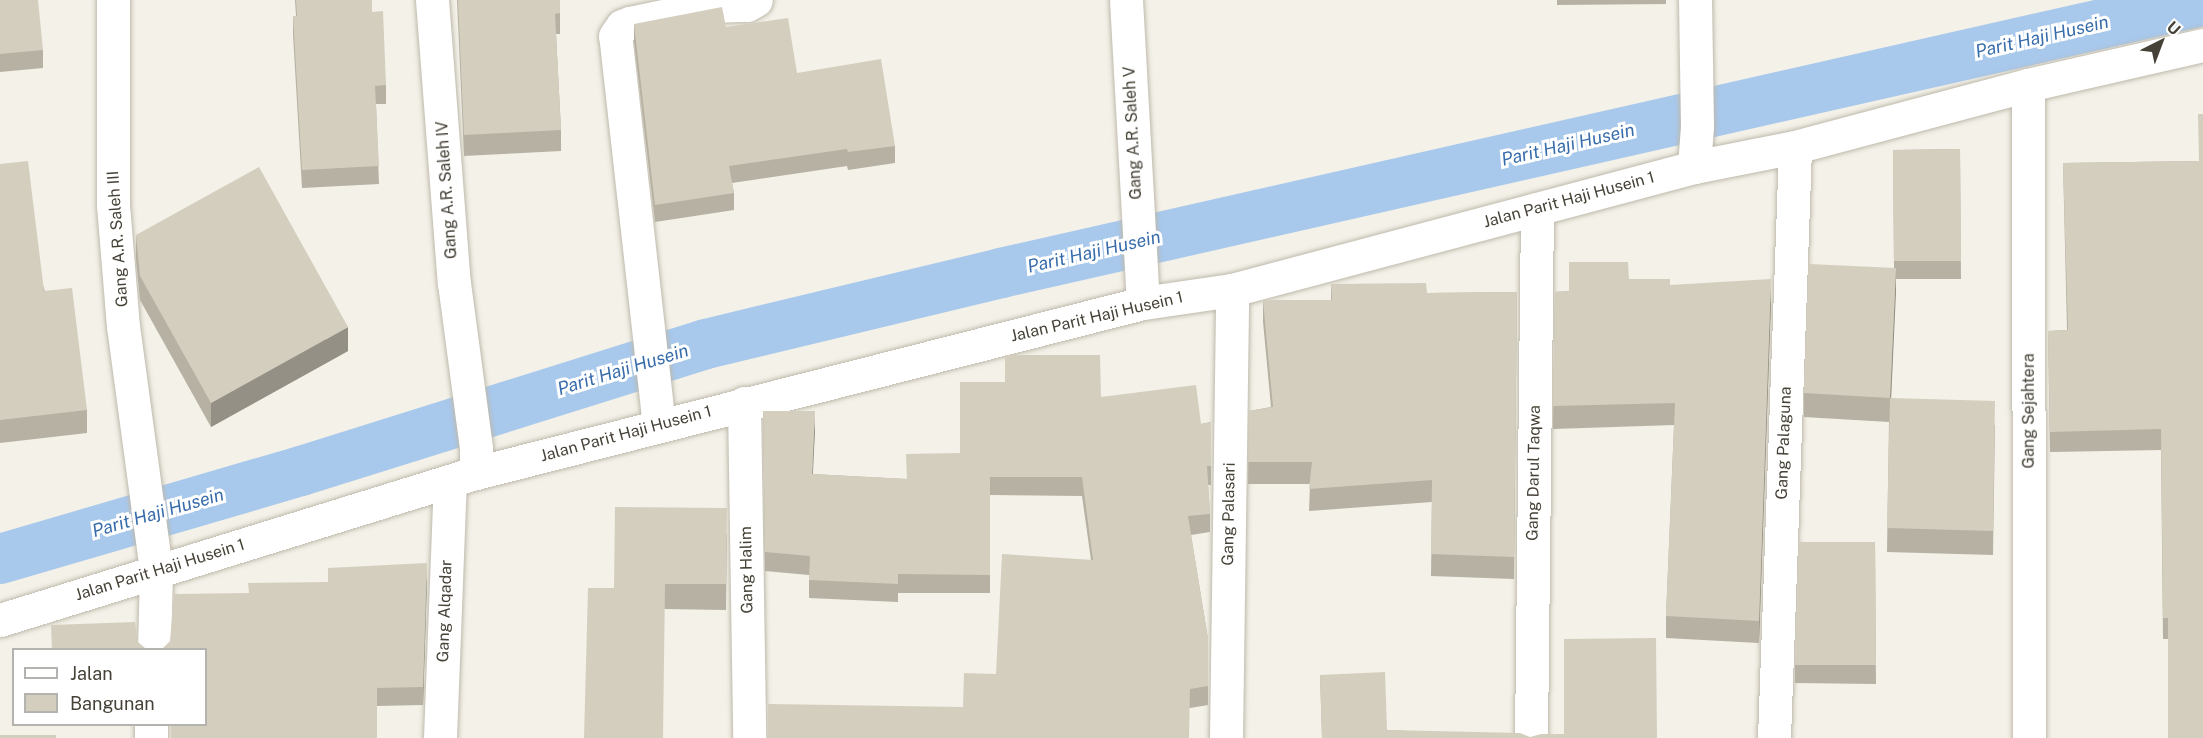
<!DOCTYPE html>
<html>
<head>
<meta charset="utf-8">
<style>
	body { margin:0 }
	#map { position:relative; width:2203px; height:738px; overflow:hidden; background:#f3f1e8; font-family:"Public Sans",sans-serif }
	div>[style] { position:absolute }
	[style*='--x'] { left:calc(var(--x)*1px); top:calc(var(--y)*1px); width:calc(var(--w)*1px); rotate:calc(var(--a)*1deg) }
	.canal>* { height:50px; margin:-25px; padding:0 25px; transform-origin:25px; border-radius:25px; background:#a8c8ec }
	.roads { filter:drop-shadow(0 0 2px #beb9ab) drop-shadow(0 0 2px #beb9ab) }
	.minor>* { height:33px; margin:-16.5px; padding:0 16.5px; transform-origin:16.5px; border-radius:16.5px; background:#fff }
	.wall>* { inset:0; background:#b6b1a3 }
	.shaded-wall>* { inset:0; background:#949085 }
	.building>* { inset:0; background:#d4cebe }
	span { translate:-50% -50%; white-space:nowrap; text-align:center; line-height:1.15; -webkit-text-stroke:6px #fff; paint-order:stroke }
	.street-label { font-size:16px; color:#464237 }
	.water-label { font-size:18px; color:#376cab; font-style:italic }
	.legend { position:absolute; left:12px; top:648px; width:195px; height:78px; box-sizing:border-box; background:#fff; border:2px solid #b5b3af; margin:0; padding:8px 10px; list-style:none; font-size:18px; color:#464237 }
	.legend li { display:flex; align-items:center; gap:12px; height:30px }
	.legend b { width:30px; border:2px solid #b5b3af }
	.north { position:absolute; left:2131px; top:12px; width:60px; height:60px; -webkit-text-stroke:4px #fff; paint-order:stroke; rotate:42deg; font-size:16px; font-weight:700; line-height:24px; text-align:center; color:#464237 }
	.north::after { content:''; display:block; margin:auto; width:21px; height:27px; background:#464237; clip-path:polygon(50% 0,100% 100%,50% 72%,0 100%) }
</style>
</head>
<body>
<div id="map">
	<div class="canal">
		<div style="--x:0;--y:559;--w:314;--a:-16.3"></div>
		<div style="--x:301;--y:471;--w:424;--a:-17.4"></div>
		<div style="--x:706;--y:344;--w:303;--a:-13.5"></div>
		<div style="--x:1001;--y:273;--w:1232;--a:-12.75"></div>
	</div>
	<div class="roads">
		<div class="minor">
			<div style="--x:113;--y:0;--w:205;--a:90"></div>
			<div style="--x:113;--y:205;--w:121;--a:85.3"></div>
			<div style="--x:123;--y:326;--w:246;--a:82.3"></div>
			<div style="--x:156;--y:570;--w:80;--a:91.4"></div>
			<div style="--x:432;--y:0;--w:284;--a:85.6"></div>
			<div style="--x:454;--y:283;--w:166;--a:82.4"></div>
			<div style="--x:476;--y:448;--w:25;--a:90"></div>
			<div style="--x:1126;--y:0;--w:303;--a:86.8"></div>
			<div style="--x:2028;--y:85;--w:653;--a:89.91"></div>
			<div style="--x:1694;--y:167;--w:41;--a:-85.8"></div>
			<div style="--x:1697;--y:126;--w:126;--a:-90.9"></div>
			<div style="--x:744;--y:403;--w:335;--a:89.1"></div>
			<div style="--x:659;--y:426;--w:392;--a:-96.4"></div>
			<div style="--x:615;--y:36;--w:12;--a:-55"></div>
			<div style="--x:622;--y:26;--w:9;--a:-21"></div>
			<div style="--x:630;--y:23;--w:83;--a:-11.9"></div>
			<div style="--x:711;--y:6;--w:36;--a:-2"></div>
			<div style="--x:747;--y:5;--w:10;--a:-29"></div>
			<div style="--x:0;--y:620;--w:498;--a:-17.2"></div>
			<div style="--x:476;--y:473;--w:688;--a:-14.3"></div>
			<div style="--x:1143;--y:303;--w:90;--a:-8.3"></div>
			<div style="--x:1232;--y:290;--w:478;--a:-14.9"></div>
			<div style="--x:1694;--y:167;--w:103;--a:-11.2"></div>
			<div style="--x:1795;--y:147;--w:241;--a:-14.9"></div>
			<div style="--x:2028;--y:85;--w:180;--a:-12.9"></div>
			<div style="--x:151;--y:738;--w:14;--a:-90"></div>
			<div style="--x:440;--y:738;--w:255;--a:-87.8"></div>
			<div style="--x:1226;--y:738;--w:448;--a:-89.2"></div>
			<div style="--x:1531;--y:738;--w:529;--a:-89.35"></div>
			<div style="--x:1774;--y:738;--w:591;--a:-87.96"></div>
		</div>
	</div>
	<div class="wall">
		<div style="clip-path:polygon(0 0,43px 50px,43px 68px,0 72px)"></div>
		<div style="clip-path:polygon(295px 0,372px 0,372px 12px,386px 85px,386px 104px,376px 104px,379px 184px,302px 188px,293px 34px,293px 16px,296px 16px)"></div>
		<div style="clip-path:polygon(457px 0,560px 0,560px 34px,556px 34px,561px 130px,561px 151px,464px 156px)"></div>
		<div style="clip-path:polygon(1557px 0,1666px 0,1666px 4px,1557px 5px)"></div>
		<div style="clip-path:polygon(634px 24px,726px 27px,797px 73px,895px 146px,895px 163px,848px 170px,847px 166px,732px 183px,734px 193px,734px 210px,655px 222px,634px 41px)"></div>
		<div style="clip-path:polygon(2203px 114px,2168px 639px,2163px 639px,2161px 450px,2050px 452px,2048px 331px,2067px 330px,2063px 163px,2199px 161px)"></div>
		<div style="clip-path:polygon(1960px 149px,1961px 279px,1896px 279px,1891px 398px,1995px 425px,1993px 555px,1887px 552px,1889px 422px,1804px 417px,1804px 393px,1894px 268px,1893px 150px)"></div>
		<div style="clip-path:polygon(0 164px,87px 410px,87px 433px,0 443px)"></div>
		<div style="clip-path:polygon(136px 235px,348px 351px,211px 427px,140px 300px,136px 260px)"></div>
		<div style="clip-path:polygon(1629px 279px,1771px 302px,1759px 643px,1666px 638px,1666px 616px,1674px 425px,1553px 429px,1555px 292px,1569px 291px)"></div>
		<div style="clip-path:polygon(1331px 284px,1427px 293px,1517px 292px,1514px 579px,1431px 576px,1432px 502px,1309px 511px,1310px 484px,1248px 484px,1249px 411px,1271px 407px,1263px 322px,1263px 300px,1331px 300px)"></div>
		<div style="clip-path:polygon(1101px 397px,1201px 424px,1211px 422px,1211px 485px,1208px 485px,1210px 514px,1210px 532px,1191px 535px,1208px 639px,1208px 705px,1190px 708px,963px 707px,996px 674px,1091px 560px,1082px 496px,990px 495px,990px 593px,898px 593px,898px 602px,809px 598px,809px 575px,765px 571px,763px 411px,815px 430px,812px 474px,906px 479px,960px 453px)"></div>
		<div style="clip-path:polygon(727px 534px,726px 610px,665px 609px,614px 588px)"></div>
		<div style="clip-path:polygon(1875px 542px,1876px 684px,1795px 683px,1795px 665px)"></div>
		<div style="clip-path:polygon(427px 580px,423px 705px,377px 706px,206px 724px,163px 648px)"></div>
		<div style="clip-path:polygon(1320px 675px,1387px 730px,1530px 737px,1657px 738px,1322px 738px)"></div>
	</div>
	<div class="shaded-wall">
		<div style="clip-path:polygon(1896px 268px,1896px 292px,1890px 422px,1890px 398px)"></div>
		<div style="clip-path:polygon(1771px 279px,1771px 302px,1759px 643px,1759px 621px)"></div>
		<div style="clip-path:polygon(348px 327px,348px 351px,211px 427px,211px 403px)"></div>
		<div style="clip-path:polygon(815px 411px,815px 430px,812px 493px,812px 474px)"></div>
		<div style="clip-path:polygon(427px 563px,427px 580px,423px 705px,423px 687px)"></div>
	</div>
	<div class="building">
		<div style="clip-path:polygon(0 0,38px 0,43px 50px,0 54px)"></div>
		<div style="clip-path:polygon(296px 0,372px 0,372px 12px,383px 11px,386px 85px,375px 86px,379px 166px,302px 170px,293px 16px,297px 16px)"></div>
		<div style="clip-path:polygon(458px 0,560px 0,560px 13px,555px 14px,561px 130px,464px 135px)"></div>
		<div style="clip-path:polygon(722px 7px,726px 27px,788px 18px,797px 73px,881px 59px,895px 146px,848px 152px,847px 149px,729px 166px,734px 193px,655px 205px,634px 24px)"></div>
		<div style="clip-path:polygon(2198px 114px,2203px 114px,2203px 738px,2168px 738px,2168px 618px,2163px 618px,2161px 429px,2050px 432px,2048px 331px,2068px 330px,2063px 163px,2199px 161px)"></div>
		<div style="clip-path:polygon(1960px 149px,1961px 261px,1894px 261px,1893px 150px)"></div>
		<div style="clip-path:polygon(28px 161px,44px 291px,72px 288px,87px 410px,0 420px,0 164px)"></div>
		<div style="clip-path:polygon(259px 167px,348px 327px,211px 403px,140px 276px,136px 235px)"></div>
		<div style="clip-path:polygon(1569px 262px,1628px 262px,1629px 279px,1670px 279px,1670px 285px,1771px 279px,1759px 621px,1666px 616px,1675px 403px,1553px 406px,1555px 292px,1569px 291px)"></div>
		<div style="clip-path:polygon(1809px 264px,1896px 268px,1890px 398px,1804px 393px)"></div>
		<div style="clip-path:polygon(1426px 283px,1427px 293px,1517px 292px,1514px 557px,1431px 554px,1432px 480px,1309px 489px,1312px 462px,1248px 462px,1249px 411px,1273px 407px,1263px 300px,1332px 300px,1331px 284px)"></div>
		<div style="clip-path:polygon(1005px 355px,1100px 355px,1101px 397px,1196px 385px,1201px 424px,1211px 422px,1211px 466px,1207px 466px,1210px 514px,1188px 516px,1208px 639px,1208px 686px,1190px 689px,1189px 738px,768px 738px,768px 704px,963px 707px,964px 673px,996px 674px,1002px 554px,1093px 560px,1082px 477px,990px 477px,990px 575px,898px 574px,898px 584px,809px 580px,810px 556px,765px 552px,763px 411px,815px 411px,812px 474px,907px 479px,906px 454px,960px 453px,960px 382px,1005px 382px)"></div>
		<div style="clip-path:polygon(1890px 398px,1995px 401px,1993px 531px,1887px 528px)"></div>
		<div style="clip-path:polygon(615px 507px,727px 508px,726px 584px,665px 584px,663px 738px,584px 738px,588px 588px,614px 588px)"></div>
		<div style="clip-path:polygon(1799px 542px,1875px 542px,1876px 665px,1795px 665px)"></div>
		<div style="clip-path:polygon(427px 563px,423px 687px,377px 688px,377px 738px,171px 738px,171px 724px,206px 724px,206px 650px,159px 650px,163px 648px,170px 641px,174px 594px,249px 593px,248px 583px,328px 582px,328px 568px)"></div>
		<div style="clip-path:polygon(135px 622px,138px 642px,145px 648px,149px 650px,52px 650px,51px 625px)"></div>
		<div style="clip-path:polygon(1656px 638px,1657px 738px,1322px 738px,1320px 675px,1385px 672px,1387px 730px,1520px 733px,1530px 737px,1541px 734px,1564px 734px,1564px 639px)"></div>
		<div style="clip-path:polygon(0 735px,56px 735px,56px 738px,0 738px)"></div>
	</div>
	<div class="street-label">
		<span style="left:1133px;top:133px;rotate:-93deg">Gang A.R. Saleh V</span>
		<span style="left:447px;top:190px;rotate:-94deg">Gang A.R. Saleh IV</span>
		<span style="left:1569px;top:200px;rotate:-15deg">Jalan Parit Haji Husein 1</span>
		<span style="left:118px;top:239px;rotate:-94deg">Gang A.R. Saleh III</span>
		<span style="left:1097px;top:317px;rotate:-13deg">Jalan Parit Haji Husein 1</span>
		<span style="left:2029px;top:411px;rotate:-90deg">Gang Sejahtera</span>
		<span style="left:626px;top:434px;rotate:-15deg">Jalan Parit Haji Husein 1</span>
		<span style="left:1784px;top:443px;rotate:-88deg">Gang Palaguna</span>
		<span style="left:1534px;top:473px;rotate:-89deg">Gang Darul Taqwa</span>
		<span style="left:1229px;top:514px;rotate:-89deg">Gang Palasari</span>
		<span style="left:160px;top:570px;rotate:-17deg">Jalan Parit Haji Husein 1</span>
		<span style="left:747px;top:570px;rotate:-91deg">Gang Halim</span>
		<span style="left:445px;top:611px;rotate:-88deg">Gang Alqadar</span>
	</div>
	<div class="water-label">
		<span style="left:2042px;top:37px;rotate:-13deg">Parit Haji Husein</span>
		<span style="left:1568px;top:145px;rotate:-13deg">Parit Haji Husein</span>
		<span style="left:1094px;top:252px;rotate:-13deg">Parit Haji Husein</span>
		<span style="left:623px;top:370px;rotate:-17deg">Parit Haji Husein</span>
		<span style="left:158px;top:513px;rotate:-16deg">Parit Haji Husein</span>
	</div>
	<ul class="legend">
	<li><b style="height:8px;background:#fff"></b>Jalan</li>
	<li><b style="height:16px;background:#d4cebe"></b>Bangunan</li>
	</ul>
	<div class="north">U</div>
</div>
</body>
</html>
